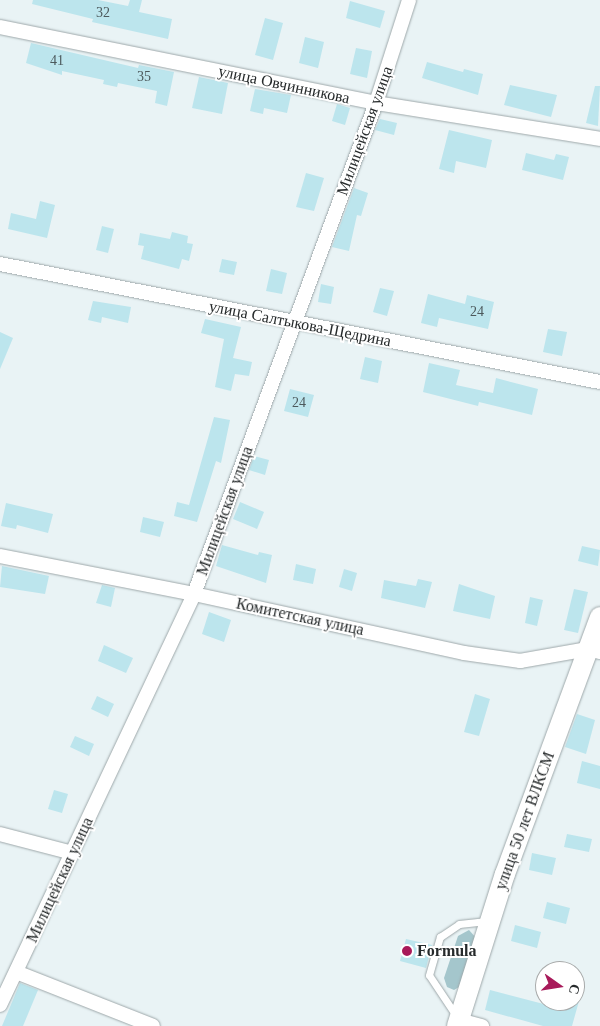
<!DOCTYPE html>
<html>
<head>
<meta charset="utf-8">
<style>
	body { margin:0 }
	#map { position:relative; width:600px; height:1026px; overflow:hidden; background:#e9f3f5; font-family:"Times New Roman",serif }
	div>[style] { position:absolute }
	[style*='--x'] { left:calc(var(--x)*1px); top:calc(var(--y)*1px); width:calc(var(--w)*1px); rotate:calc(var(--a)*1deg) }
	.green>* { inset:0; background:#a4c6cc }
	.building>* { inset:0; background:#bce5ed }
	.roads { filter:drop-shadow(0 0 1px #9ea8aa) drop-shadow(0 0 1px #9ea8aa) }
	.lane>* { height:7px; margin:-3.5px; padding:0 3.5px; transform-origin:3.5px; border-radius:3.5px; background:#fff }
	.street>* { height:14px; margin:-7px; padding:0 7px; transform-origin:7px; border-radius:7px; background:#fff }
	.secondary>* { height:20px; margin:-10px; padding:0 10px; transform-origin:10px; border-radius:10px; background:#fff }
	.dots>* { width:14px; height:14px; translate:-50% -50%; box-sizing:border-box; border:2px solid #fff; border-radius:50% }
	span { translate:-50% -50%; white-space:nowrap; text-align:center; line-height:1.15; -webkit-text-stroke:4px #fff; paint-order:stroke }
	.number-label { font-size:14px; color:#4c595c }
	.number-label span { -webkit-text-stroke-width:0 }
	.street-label { font-size:16px; color:#262a2b }
	.poi-label { font-size:16px; color:#262a2b; font-weight:700 }
	.left { translate:0 -50%; text-align:left }
	.north { position:absolute; left:535px; top:961px; width:50px; height:50px; box-sizing:border-box; background:#fff; border:1px solid #a8aaaa; border-radius:50%; rotate:103deg; font-size:14px; font-weight:700; line-height:20px; text-align:center; color:#262a2b }
	.north::after { content:''; display:block; margin:auto; width:18px; height:22px; background:#a81a5a; clip-path:polygon(50% 0,100% 100%,50% 72%,0 100%) }
</style>
</head>
<body>
<div id="map">
	<div class="green">
		<div style="clip-path:polygon(469px 930px,477px 939px,461px 986px,454px 990px,447px 987px,444px 978px,458px 936px)"></div>
	</div>
	<div class="building">
		<div style="clip-path:polygon(33px 0,98px 0,128px 6px,130px 0,142px 0,139px 12px,172px 19px,168px 39px,92px 22px,93px 19px,32px 4px)"></div>
		<div style="clip-path:polygon(350px 1px,385px 11px,380px 28px,346px 18px)"></div>
		<div style="clip-path:polygon(265px 18px,283px 23px,273px 60px,255px 55px)"></div>
		<div style="clip-path:polygon(305px 37px,324px 42px,318px 68px,299px 63px)"></div>
		<div style="clip-path:polygon(31px 43px,138px 68px,139px 65px,174px 72px,167px 106px,155px 103px,157px 91px,118px 83px,117px 87px,103px 84px,104px 80px,62px 71px,62px 75px,26px 63px)"></div>
		<div style="clip-path:polygon(356px 48px,372px 51px,367px 78px,350px 74px)"></div>
		<div style="clip-path:polygon(427px 62px,463px 72px,464px 69px,483px 74px,478px 95px,422px 78px)"></div>
		<div style="clip-path:polygon(199px 77px,228px 83px,222px 114px,192px 108px)"></div>
		<div style="clip-path:polygon(510px 85px,557px 95px,551px 117px,504px 105px)"></div>
		<div style="clip-path:polygon(595px 86px,600px 86px,598px 126px,586px 123px)"></div>
		<div style="clip-path:polygon(255px 89px,291px 95px,287px 113px,264px 108px,263px 114px,250px 111px)"></div>
		<div style="clip-path:polygon(337px 104px,350px 108px,345px 125px,332px 121px)"></div>
		<div style="clip-path:polygon(380px 119px,397px 123px,394px 135px,375px 130px)"></div>
		<div style="clip-path:polygon(449px 130px,492px 140px,486px 168px,456px 161px,454px 173px,439px 169px)"></div>
		<div style="clip-path:polygon(526px 153px,554px 160px,556px 154px,569px 157px,563px 180px,522px 170px)"></div>
		<div style="clip-path:polygon(306px 173px,324px 178px,314px 211px,296px 207px)"></div>
		<div style="clip-path:polygon(354px 188px,368px 193px,361px 216px,357px 215px,349px 251px,332px 247px)"></div>
		<div style="clip-path:polygon(40px 201px,55px 205px,47px 238px,8px 229px,11px 213px,36px 219px)"></div>
		<div style="clip-path:polygon(102px 226px,114px 229px,108px 253px,96px 250px)"></div>
		<div style="clip-path:polygon(172px 232px,188px 236px,187px 243px,193px 244px,189px 261px,182px 259px,179px 269px,141px 259px,144px 246px,138px 245px,140px 233px,170px 239px)"></div>
		<div style="clip-path:polygon(222px 259px,237px 262px,234px 275px,219px 272px)"></div>
		<div style="clip-path:polygon(271px 269px,287px 273px,282px 294px,266px 291px)"></div>
		<div style="clip-path:polygon(321px 284px,334px 287px,331px 304px,318px 302px)"></div>
		<div style="clip-path:polygon(380px 288px,394px 291px,387px 316px,373px 312px)"></div>
		<div style="clip-path:polygon(428px 294px,465px 304px,467px 295px,494px 302px,488px 329px,439px 318px,437px 327px,421px 323px)"></div>
		<div style="clip-path:polygon(93px 301px,131px 307px,128px 323px,102px 317px,101px 323px,88px 320px)"></div>
		<div style="clip-path:polygon(205px 319px,241px 327px,233px 358px,252px 362px,249px 376px,235px 374px,231px 391px,215px 387px,224px 339px,201px 333px)"></div>
		<div style="clip-path:polygon(548px 329px,567px 332px,562px 356px,543px 352px)"></div>
		<div style="clip-path:polygon(0 332px,13px 338px,0 369px)"></div>
		<div style="clip-path:polygon(365px 357px,382px 361px,378px 383px,360px 379px)"></div>
		<div style="clip-path:polygon(429px 363px,460px 370px,456px 385px,493px 393px,496px 378px,538px 389px,532px 415px,479px 402px,478px 406px,423px 392px)"></div>
		<div style="clip-path:polygon(290px 389px,314px 395px,308px 417px,284px 411px)"></div>
		<div style="clip-path:polygon(214px 417px,230px 420px,221px 463px,216px 461px,197px 522px,174px 516px,177px 502px,189px 505px)"></div>
		<div style="clip-path:polygon(254px 456px,269px 460px,265px 475px,249px 470px)"></div>
		<div style="clip-path:polygon(240px 502px,264px 512px,257px 529px,233px 519px)"></div>
		<div style="clip-path:polygon(6px 503px,53px 514px,48px 533px,17px 525px,16px 529px,1px 526px)"></div>
		<div style="clip-path:polygon(143px 517px,164px 522px,160px 537px,140px 532px)"></div>
		<div style="clip-path:polygon(222px 545px,258px 555px,259px 552px,272px 555px,266px 583px,216px 566px)"></div>
		<div style="clip-path:polygon(582px 546px,600px 550px,598px 566px,578px 561px)"></div>
		<div style="clip-path:polygon(296px 564px,316px 569px,313px 584px,293px 580px)"></div>
		<div style="clip-path:polygon(2px 566px,49px 576px,45px 594px,0 587px)"></div>
		<div style="clip-path:polygon(344px 569px,357px 573px,352px 591px,339px 587px)"></div>
		<div style="clip-path:polygon(418px 579px,432px 582px,425px 608px,381px 598px,384px 580px,416px 586px)"></div>
		<div style="clip-path:polygon(459px 584px,495px 596px,490px 619px,453px 611px)"></div>
		<div style="clip-path:polygon(102px 585px,115px 588px,111px 607px,96px 603px)"></div>
		<div style="clip-path:polygon(574px 589px,588px 592px,578px 633px,564px 630px)"></div>
		<div style="clip-path:polygon(530px 597px,543px 600px,537px 626px,525px 623px)"></div>
		<div style="clip-path:polygon(209px 612px,231px 620px,224px 642px,202px 634px)"></div>
		<div style="clip-path:polygon(104px 645px,133px 658px,126px 673px,98px 661px)"></div>
		<div style="clip-path:polygon(475px 694px,490px 699px,479px 736px,464px 732px)"></div>
		<div style="clip-path:polygon(97px 696px,114px 704px,108px 717px,91px 709px)"></div>
		<div style="clip-path:polygon(577px 714px,595px 720px,586px 754px,565px 747px)"></div>
		<div style="clip-path:polygon(75px 736px,94px 744px,89px 756px,70px 747px)"></div>
		<div style="clip-path:polygon(582px 761px,600px 766px,600px 789px,577px 783px)"></div>
		<div style="clip-path:polygon(54px 790px,68px 794px,62px 813px,48px 809px)"></div>
		<div style="clip-path:polygon(567px 834px,592px 839px,589px 852px,564px 847px)"></div>
		<div style="clip-path:polygon(532px 853px,556px 858px,552px 875px,529px 870px)"></div>
		<div style="clip-path:polygon(547px 902px,570px 908px,566px 924px,543px 918px)"></div>
		<div style="clip-path:polygon(515px 925px,541px 932px,537px 948px,511px 941px)"></div>
		<div style="clip-path:polygon(406px 939px,432px 945px,426px 968px,400px 961px)"></div>
		<div style="clip-path:polygon(20px 983px,38px 990px,23px 1026px,2px 1026px)"></div>
		<div style="clip-path:polygon(490px 990px,559px 1008px,561px 1001px,579px 1001px,572px 1026px,543px 1026px,485px 1010px)"></div>
	</div>
	<div class="roads">
		<div class="lane">
			<div style="--x:457;--y:1017;--w:50;--a:-123.7"></div>
			<div style="--x:429;--y:975;--w:40;--a:-74"></div>
			<div style="--x:440;--y:937;--w:23;--a:-34"></div>
			<div style="--x:459;--y:924;--w:28;--a:-6"></div>
		</div>
		<div class="street">
			<div style="--x:0;--y:27;--w:384;--a:11.4"></div>
			<div style="--x:376;--y:103;--w:227;--a:9.1"></div>
			<div style="--x:0;--y:264;--w:611;--a:11.13"></div>
			<div style="--x:0;--y:556;--w:198;--a:11.1"></div>
			<div style="--x:194;--y:594;--w:276;--a:12.3"></div>
			<div style="--x:464;--y:653;--w:57;--a:8.1"></div>
			<div style="--x:520;--y:661;--w:69;--a:-10"></div>
			<div style="--x:588;--y:649;--w:12;--a:14"></div>
			<div style="--x:0;--y:834;--w:75;--a:14.6"></div>
			<div style="--x:16;--y:972;--w:147;--a:21.5"></div>
			<div style="--x:0;--y:1005;--w:454;--a:-64.7"></div>
			<div style="--x:194;--y:594;--w:524;--a:-69.66"></div>
			<div style="--x:376;--y:103;--w:108;--a:-72.2"></div>
			<div style="--x:459;--y:1020;--w:24;--a:15"></div>
		</div>
		<div class="secondary">
			<div style="--x:457;--y:1026;--w:159;--a:-72.5"></div>
			<div style="--x:505;--y:874;--w:274;--a:-69.7"></div>
		</div>
	</div>
	<div class="dots">
		<div style="left:407px;top:951px;background:#a81a5a"></div>
	</div>
	<div class="number-label">
		<span style="left:103px;top:13px">32</span>
		<span style="left:57px;top:61px">41</span>
		<span style="left:144px;top:77px">35</span>
		<span style="left:477px;top:312px">24</span>
		<span style="left:299px;top:403px">24</span>
	</div>
	<div class="street-label">
		<span style="left:284px;top:85px;rotate:12deg">улица Овчинникова</span>
		<span style="left:365px;top:131px;rotate:-70deg">Милицейская улица</span>
		<span style="left:300px;top:324px;rotate:11deg">улица Салтыкова-Щедрина</span>
		<span style="left:225px;top:511px;rotate:-70deg">Милицейская улица</span>
		<span style="left:300px;top:617px;rotate:12deg">Комитетская улица</span>
		<span style="left:525px;top:821px;rotate:-70deg">улица 50 лет ВЛКСМ</span>
		<span style="left:60px;top:880px;rotate:-65deg">Милицейская улица</span>
	</div>
	<div class="poi-label">
		<span class="left" style="left:417px;top:951px">Formula</span>
	</div>
	<div class="north">С</div>
</div>
</body>
</html>
